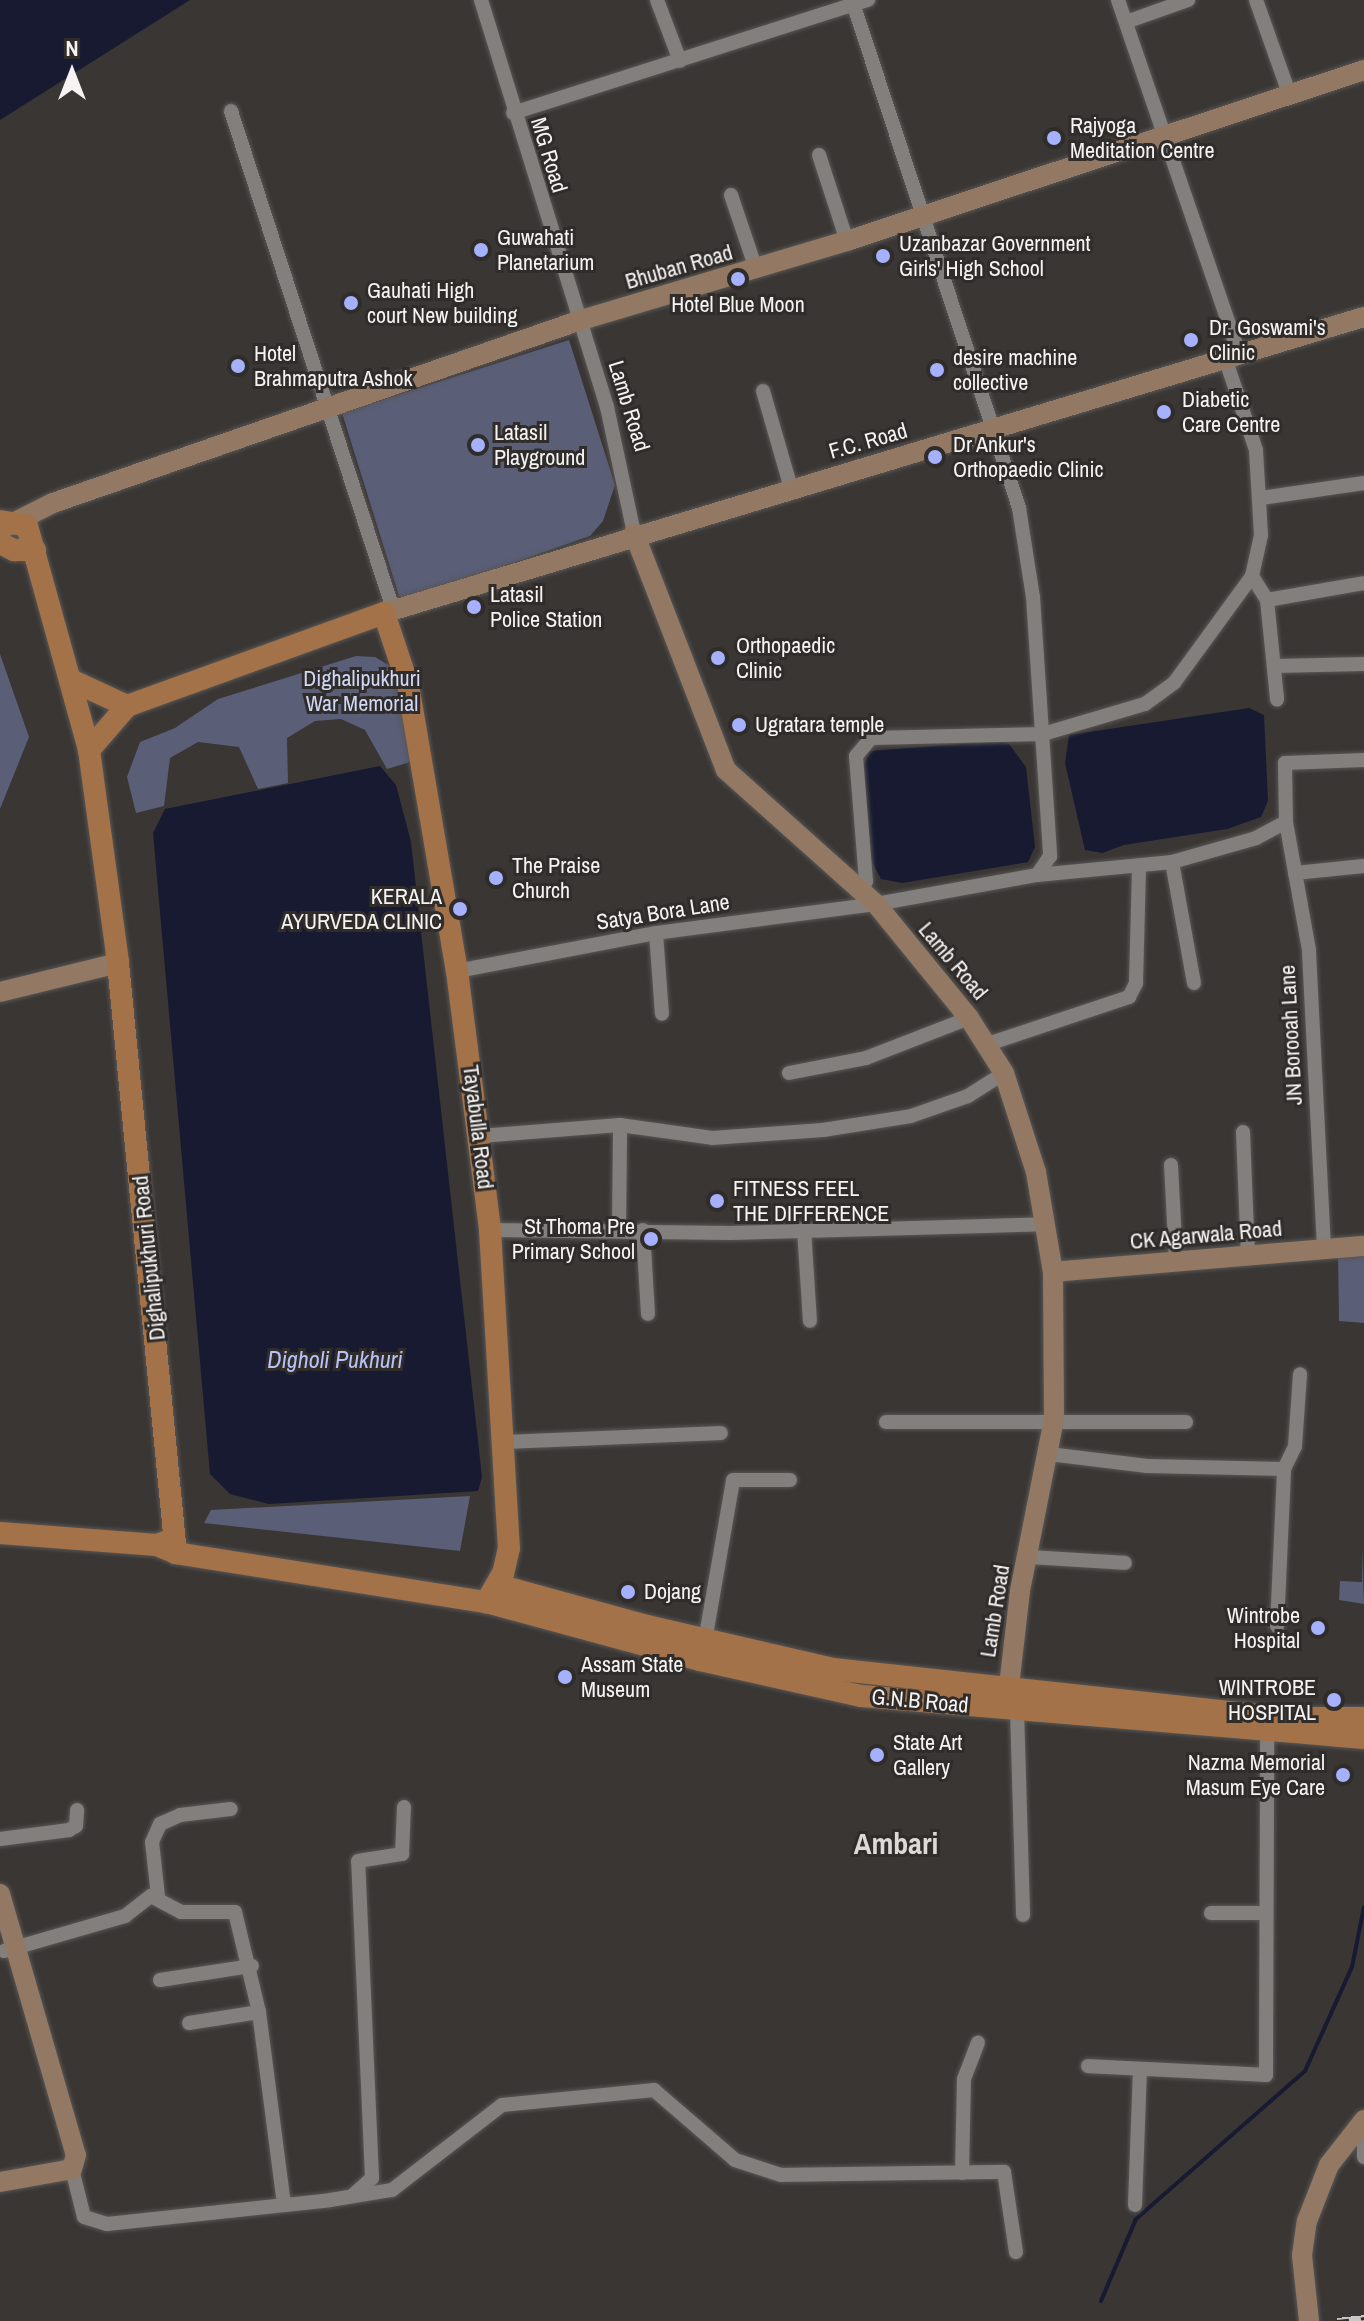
<!DOCTYPE html>
<html>
<head>
<meta charset="utf-8">
<style>
	body { margin:0 }
	#map { position:relative; width:1364px; height:2321px; overflow:hidden; background:#393634; font-family:"Archivo Narrow",sans-serif }
	div>[style] { position:absolute }
	[style*='--x'] { left:calc(var(--x)*1px); top:calc(var(--y)*1px); width:calc(var(--w)*1px); rotate:calc(var(--a)*1deg) }
	.green>* { inset:0; background:#5a5e77 }
	.water>* { inset:0; background:#171a31 }
	.stream>* { height:4px; margin:-2px; padding:0 2px; transform-origin:2px; border-radius:2px; background:#171a31 }
	.roads { filter:drop-shadow(0 0 2px #585654) drop-shadow(0 0 2px #585654) }
	.street>* { height:14px; margin:-7px; padding:0 7px; transform-origin:7px; border-radius:7px; background:#827f7d }
	.secondary>* { height:20px; margin:-10px; padding:0 10px; transform-origin:10px; border-radius:10px; background:#937963 }
	.primary>* { height:22px; margin:-11px; padding:0 11px; transform-origin:11px; border-radius:11px; background:#a47249 }
	.rail>* { height:7px; margin-top:-3.5px; transform-origin:0; background:repeating-linear-gradient(90deg,#2f2c2a 0 12px,#c9c7c5 0 24px); box-sizing:border-box; border-block:2px solid #c9c7c5 }
	.dots>* { width:22px; height:22px; translate:-50% -50%; box-sizing:border-box; border:4px solid #2f2c2a; border-radius:50% }
	span { translate:-50% -50%; white-space:nowrap; text-align:center; line-height:1.15; -webkit-text-stroke:6px #2f2c2a; paint-order:stroke }
	.poi-label { font-size:22px; color:#f6f4f3 }
	.left { translate:0 -50%; text-align:left }
	.right { translate:-100% -50%; text-align:right }
	.street-label { font-size:22px; color:#f6f4f3 }
	.park-label { font-size:22px; color:#d0d7f7 }
	.water-label { font-size:24px; color:#b8c2f7; font-style:italic }
	.district-label { font-size:30px; color:#ddd9d7; font-weight:700 }
	.north { position:absolute; left:32px; top:32px; width:80px; height:80px; -webkit-text-stroke:6px #2f2c2a; paint-order:stroke; rotate:0deg; font-size:22px; font-weight:700; line-height:32px; text-align:center; color:#f6f4f3 }
	.north::after { content:''; display:block; margin:auto; width:28px; height:36px; background:#f6f4f3; clip-path:polygon(50% 0,100% 100%,50% 72%,0 100%) }
</style>
</head>
<body>
<div id="map">
	<div class="green">
		<div style="clip-path:polygon(569px 340px,615px 485px,603px 521px,590px 536px,407px 600px,399px 596px,342px 413px)"></div>
		<div style="clip-path:polygon(0 654px,29px 737px,0 809px)"></div>
		<div style="clip-path:polygon(356px 656px,375px 657px,390px 666px,417px 760px,387px 769px,365px 730px,341px 719px,315px 721px,287px 738px,288px 783px,258px 789px,239px 747px,198px 742px,170px 758px,164px 806px,136px 813px,127px 777px,140px 742px,175px 728px,218px 699px)"></div>
		<div style="clip-path:polygon(1364px 1249px,1364px 1323px,1339px 1321px,1338px 1251px)"></div>
		<div style="clip-path:polygon(470px 1496px,460px 1551px,204px 1523px,211px 1510px)"></div>
		<div style="clip-path:polygon(1362px 1547px,1364px 1604px,1339px 1600px,1340px 1581px,1362px 1582px)"></div>
	</div>
	<div class="water">
		<div style="clip-path:polygon(0 0,190px 0,0 120px)"></div>
		<div style="clip-path:polygon(1249px 708px,1264px 715px,1268px 801px,1261px 817px,1227px 829px,1124px 845px,1102px 853px,1085px 850px,1065px 763px,1069px 735px)"></div>
		<div style="clip-path:polygon(1000px 741px,1009px 744px,1026px 767px,1035px 847px,1028px 862px,902px 883px,881px 879px,872px 862px,864px 800px,863px 768px,870px 751px)"></div>
		<div style="clip-path:polygon(380px 766px,396px 785px,411px 842px,482px 1477px,478px 1491px,269px 1504px,230px 1494px,210px 1474px,153px 833px,165px 809px)"></div>
	</div>
	<div class="stream">
		<div style="--x:1101;--y:2301;--w:89;--a:-66.9"></div>
		<div style="--x:1136;--y:2219;--w:225;--a:-41.2"></div>
		<div style="--x:1305;--y:2071;--w:114;--a:-65.7"></div>
		<div style="--x:1352;--y:1967;--w:61;--a:-78.7"></div>
	</div>
	<div class="roads">
		<div class="street">
			<div style="--x:481;--y:0;--w:426;--a:72.8"></div>
			<div style="--x:607;--y:407;--w:129;--a:77.9"></div>
			<div style="--x:657;--y:0;--w:65;--a:69.3"></div>
			<div style="--x:852;--y:0;--w:535;--a:71.8"></div>
			<div style="--x:1019;--y:508;--w:90;--a:81.1"></div>
			<div style="--x:1033;--y:597;--w:260;--a:86.2"></div>
			<div style="--x:1050;--y:856;--w:23;--a:124"></div>
			<div style="--x:1118;--y:0;--w:373;--a:71.1"></div>
			<div style="--x:1256;--y:0;--w:99;--a:70.5"></div>
			<div style="--x:1126;--y:22;--w:66;--a:-19.5"></div>
			<div style="--x:231;--y:111;--w:524;--a:71.98"></div>
			<div style="--x:513;--y:113;--w:373;--a:-17.7"></div>
			<div style="--x:819;--y:155;--w:90;--a:72"></div>
			<div style="--x:731;--y:195;--w:78;--a:71.3"></div>
			<div style="--x:763;--y:391;--w:101;--a:73.9"></div>
			<div style="--x:1261;--y:498;--w:104;--a:-8.3"></div>
			<div style="--x:1252;--y:576;--w:28;--a:58"></div>
			<div style="--x:1267;--y:600;--w:100;--a:84.2"></div>
			<div style="--x:1267;--y:600;--w:98;--a:-9.9"></div>
			<div style="--x:1274;--y:666;--w:90;--a:-1.3"></div>
			<div style="--x:1172;--y:862;--w:123;--a:79.7"></div>
			<div style="--x:1295;--y:873;--w:69;--a:-5.8"></div>
			<div style="--x:862;--y:891;--w:11;--a:-68"></div>
			<div style="--x:866;--y:881;--w:125;--a:-94.6"></div>
			<div style="--x:856;--y:756;--w:23;--a:-50"></div>
			<div style="--x:871;--y:738;--w:172;--a:-1.3"></div>
			<div style="--x:1043;--y:734;--w:106;--a:-16.4"></div>
			<div style="--x:1145;--y:704;--w:36;--a:-36"></div>
			<div style="--x:1174;--y:683;--w:132;--a:-53.9"></div>
			<div style="--x:1252;--y:576;--w:42;--a:-77.6"></div>
			<div style="--x:1261;--y:535;--w:85;--a:-93.4"></div>
			<div style="--x:1256;--y:450;--w:97;--a:-108.6"></div>
			<div style="--x:656;--y:933;--w:81;--a:85.8"></div>
			<div style="--x:457;--y:971;--w:203;--a:-10.8"></div>
			<div style="--x:656;--y:933;--w:222;--a:-7.5"></div>
			<div style="--x:876;--y:904;--w:164;--a:-10.2"></div>
			<div style="--x:1037;--y:875;--w:136;--a:-5.5"></div>
			<div style="--x:1172;--y:862;--w:87;--a:-15.9"></div>
			<div style="--x:1256;--y:838;--w:34;--a:-28"></div>
			<div style="--x:988;--y:1044;--w:149;--a:-18.4"></div>
			<div style="--x:1129;--y:997;--w:16;--a:-63"></div>
			<div style="--x:1136;--y:983;--w:117;--a:-88.5"></div>
			<div style="--x:789;--y:1073;--w:78;--a:-11"></div>
			<div style="--x:866;--y:1058;--w:110;--a:-21.2"></div>
			<div style="--x:1243;--y:1132;--w:124;--a:87.7"></div>
			<div style="--x:480;--y:1136;--w:140;--a:-4.5"></div>
			<div style="--x:620;--y:1125;--w:93;--a:8"></div>
			<div style="--x:712;--y:1138;--w:111;--a:-4.1"></div>
			<div style="--x:823;--y:1130;--w:89;--a:-9"></div>
			<div style="--x:911;--y:1116;--w:60;--a:-19.3"></div>
			<div style="--x:968;--y:1096;--w:43;--a:-32.6"></div>
			<div style="--x:1171;--y:1165;--w:97;--a:87"></div>
			<div style="--x:619;--y:1229;--w:104;--a:-89.4"></div>
			<div style="--x:804;--y:1229;--w:92;--a:86.3"></div>
			<div style="--x:490;--y:1230;--w:241;--a:0.7"></div>
			<div style="--x:731;--y:1233;--w:313;--a:-1.6"></div>
			<div style="--x:643;--y:1230;--w:84;--a:86.6"></div>
			<div style="--x:1324;--y:1248;--w:298;--a:-92.9"></div>
			<div style="--x:1309;--y:950;--w:130;--a:-100.2"></div>
			<div style="--x:1286;--y:822;--w:59;--a:-91"></div>
			<div style="--x:1285;--y:763;--w:79;--a:-2.2"></div>
			<div style="--x:886;--y:1422;--w:300;--a:0"></div>
			<div style="--x:506;--y:1442;--w:215;--a:-2.4"></div>
			<div style="--x:1049;--y:1454;--w:99;--a:7"></div>
			<div style="--x:1147;--y:1466;--w:137;--a:1.3"></div>
			<div style="--x:1284;--y:1469;--w:25;--a:-64"></div>
			<div style="--x:1295;--y:1446;--w:72;--a:-86"></div>
			<div style="--x:1028;--y:1557;--w:97;--a:3.5"></div>
			<div style="--x:1277;--y:1626;--w:157;--a:-87.4"></div>
			<div style="--x:705;--y:1641;--w:163;--a:-80.1"></div>
			<div style="--x:733;--y:1480;--w:57;--a:0"></div>
			<div style="--x:1017;--y:1710;--w:205;--a:88.3"></div>
			<div style="--x:0;--y:1839;--w:70;--a:-7.4"></div>
			<div style="--x:69;--y:1830;--w:8;--a:-30"></div>
			<div style="--x:76;--y:1826;--w:16;--a:-86"></div>
			<div style="--x:158;--y:1896;--w:54;--a:-96.3"></div>
			<div style="--x:152;--y:1842;--w:20;--a:-66"></div>
			<div style="--x:160;--y:1824;--w:22;--a:-24"></div>
			<div style="--x:180;--y:1815;--w:51;--a:-6.7"></div>
			<div style="--x:1211;--y:1913;--w:54;--a:0"></div>
			<div style="--x:4;--y:1951;--w:126;--a:-16.1"></div>
			<div style="--x:125;--y:1916;--w:33;--a:-38"></div>
			<div style="--x:151;--y:1896;--w:34;--a:28"></div>
			<div style="--x:181;--y:1912;--w:54;--a:0"></div>
			<div style="--x:235;--y:1912;--w:103;--a:76.5"></div>
			<div style="--x:259;--y:2012;--w:194;--a:82.6"></div>
			<div style="--x:160;--y:1980;--w:93;--a:-8.7"></div>
			<div style="--x:189;--y:2023;--w:71;--a:-8.9"></div>
			<div style="--x:1088;--y:2066;--w:178;--a:2.9"></div>
			<div style="--x:1266;--y:2075;--w:343;--a:-89.8"></div>
			<div style="--x:1364;--y:2138;--w:19;--a:90"></div>
			<div style="--x:72;--y:2169;--w:49;--a:76"></div>
			<div style="--x:84;--y:2217;--w:24;--a:17"></div>
			<div style="--x:107;--y:2224;--w:224;--a:-6.1"></div>
			<div style="--x:330;--y:2200;--w:63;--a:-9.2"></div>
			<div style="--x:392;--y:2190;--w:139;--a:-37.7"></div>
			<div style="--x:502;--y:2105;--w:153;--a:-5.6"></div>
			<div style="--x:654;--y:2090;--w:107;--a:40.8"></div>
			<div style="--x:735;--y:2160;--w:48;--a:18.1"></div>
			<div style="--x:781;--y:2175;--w:223;--a:-0.8"></div>
			<div style="--x:1004;--y:2172;--w:81;--a:81.5"></div>
			<div style="--x:962;--y:2173;--w:94;--a:-88.8"></div>
			<div style="--x:964;--y:2079;--w:39;--a:-69"></div>
			<div style="--x:352;--y:2196;--w:27;--a:-42"></div>
			<div style="--x:372;--y:2178;--w:317;--a:-92.5"></div>
			<div style="--x:358;--y:1861;--w:45;--a:-9"></div>
			<div style="--x:402;--y:1854;--w:47;--a:-87.6"></div>
			<div style="--x:1135;--y:2205;--w:136;--a:-87.9"></div>
		</div>
		<div class="secondary">
			<div style="--x:1;--y:529;--w:58;--a:-26.6"></div>
			<div style="--x:53;--y:503;--w:556;--a:-19.12"></div>
			<div style="--x:578;--y:321;--w:281;--a:-16.6"></div>
			<div style="--x:847;--y:241;--w:545;--a:-18.3"></div>
			<div style="--x:634;--y:533;--w:254;--a:68.8"></div>
			<div style="--x:726;--y:770;--w:201;--a:41.8"></div>
			<div style="--x:876;--y:904;--w:147;--a:50.8"></div>
			<div style="--x:969;--y:1018;--w:65;--a:57.5"></div>
			<div style="--x:1004;--y:1073;--w:104;--a:72.1"></div>
			<div style="--x:1036;--y:1172;--w:101;--a:80.4"></div>
			<div style="--x:1053;--y:1272;--w:147;--a:89.6"></div>
			<div style="--x:1054;--y:1419;--w:175;--a:101.2"></div>
			<div style="--x:1020;--y:1591;--w:113;--a:96.6"></div>
			<div style="--x:384;--y:613;--w:1024;--a:-16.81"></div>
			<div style="--x:0;--y:992;--w:122;--a:-13.8"></div>
			<div style="--x:1053;--y:1272;--w:312;--a:-4.8"></div>
			<div style="--x:0;--y:1894;--w:272;--a:73.8"></div>
			<div style="--x:76;--y:2155;--w:15;--a:106"></div>
			<div style="--x:0;--y:2182;--w:73;--a:-10.2"></div>
			<div style="--x:1309;--y:2321;--w:66;--a:-96.1"></div>
			<div style="--x:1302;--y:2255;--w:34;--a:-82"></div>
			<div style="--x:1307;--y:2221;--w:60;--a:-68.6"></div>
			<div style="--x:1329;--y:2165;--w:57;--a:-52.1"></div>
		</div>
		<div class="primary">
			<div style="--x:0;--y:521;--w:27;--a:10"></div>
			<div style="--x:27;--y:526;--w:232;--a:74.5"></div>
			<div style="--x:89;--y:750;--w:215;--a:82.2"></div>
			<div style="--x:118;--y:963;--w:593;--a:84.39"></div>
			<div style="--x:0;--y:543;--w:16;--a:27"></div>
			<div style="--x:14;--y:550;--w:21;--a:0"></div>
			<div style="--x:73;--y:681;--w:60;--a:24.8"></div>
			<div style="--x:127;--y:706;--w:273;--a:-19.9"></div>
			<div style="--x:384;--y:613;--w:76;--a:71.6"></div>
			<div style="--x:408;--y:685;--w:290;--a:80.3"></div>
			<div style="--x:457;--y:971;--w:261;--a:82.7"></div>
			<div style="--x:490;--y:1230;--w:319;--a:86.6"></div>
			<div style="--x:509;--y:1548;--w:26;--a:103"></div>
			<div style="--x:503;--y:1573;--w:34;--a:120"></div>
			<div style="--x:89;--y:750;--w:58;--a:-49.2"></div>
			<div style="--x:0;--y:1533;--w:157;--a:4.4"></div>
			<div style="--x:157;--y:1545;--w:14;--a:-21"></div>
			<div style="--x:157;--y:1545;--w:21;--a:23"></div>
			<div style="--x:176;--y:1553;--w:314;--a:9"></div>
			<div style="--x:486;--y:1602;--w:222;--a:15.2"></div>
			<div style="--x:700;--y:1660;--w:165;--a:12.6"></div>
			<div style="--x:861;--y:1696;--w:505;--a:4.77"></div>
			<div style="--x:498;--y:1585;--w:155;--a:15.4"></div>
			<div style="--x:647;--y:1626;--w:191;--a:13"></div>
			<div style="--x:833;--y:1669;--w:454;--a:6.2"></div>
			<div style="--x:1284;--y:1718;--w:80;--a:0"></div>
		</div>
	</div>
	<div class="rail">
		<div style="--x:1337;--y:2321;--w:27;--a:-6"></div>
	</div>
	<div class="dots">
		<div style="left:1054px;top:138px;background:#a5b1fc"></div>
		<div style="left:481px;top:250px;background:#a5b1fc"></div>
		<div style="left:883px;top:256px;background:#a5b1fc"></div>
		<div style="left:738px;top:279px;background:#a5b1fc"></div>
		<div style="left:351px;top:303px;background:#a5b1fc"></div>
		<div style="left:1191px;top:340px;background:#a5b1fc"></div>
		<div style="left:238px;top:366px;background:#a5b1fc"></div>
		<div style="left:937px;top:370px;background:#a5b1fc"></div>
		<div style="left:1164px;top:412px;background:#a5b1fc"></div>
		<div style="left:478px;top:445px;background:#a5b1fc"></div>
		<div style="left:935px;top:457px;background:#a5b1fc"></div>
		<div style="left:474px;top:607px;background:#a5b1fc"></div>
		<div style="left:718px;top:658px;background:#a5b1fc"></div>
		<div style="left:739px;top:725px;background:#a5b1fc"></div>
		<div style="left:496px;top:878px;background:#a5b1fc"></div>
		<div style="left:460px;top:909px;background:#a5b1fc"></div>
		<div style="left:717px;top:1201px;background:#a5b1fc"></div>
		<div style="left:651px;top:1239px;background:#a5b1fc"></div>
		<div style="left:628px;top:1592px;background:#a5b1fc"></div>
		<div style="left:1318px;top:1628px;background:#a5b1fc"></div>
		<div style="left:565px;top:1677px;background:#a5b1fc"></div>
		<div style="left:1334px;top:1700px;background:#a5b1fc"></div>
		<div style="left:877px;top:1755px;background:#a5b1fc"></div>
		<div style="left:1343px;top:1775px;background:#a5b1fc"></div>
	</div>
	<div class="poi-label">
		<span class="left" style="left:1070px;top:138px">Rajyoga<br>Meditation Centre</span>
		<span class="left" style="left:497px;top:250px">Guwahati<br>Planetarium</span>
		<span class="left" style="left:899px;top:256px">Uzanbazar Government<br>Girls' High School</span>
		<span class="left" style="left:367px;top:303px">Gauhati High<br>court New building</span>
		<span style="left:738px;top:305px">Hotel Blue Moon</span>
		<span class="left" style="left:1209px;top:340px">Dr. Goswami's<br>Clinic</span>
		<span class="left" style="left:254px;top:366px">Hotel<br>Brahmaputra Ashok</span>
		<span class="left" style="left:953px;top:370px">desire machine<br>collective</span>
		<span class="left" style="left:1182px;top:412px">Diabetic<br>Care Centre</span>
		<span class="left" style="left:494px;top:445px">Latasil<br>Playground</span>
		<span class="left" style="left:953px;top:457px">Dr Ankur's<br>Orthopaedic Clinic</span>
		<span class="left" style="left:490px;top:607px">Latasil<br>Police Station</span>
		<span class="left" style="left:736px;top:658px">Orthopaedic<br>Clinic</span>
		<span class="left" style="left:755px;top:725px">Ugratara temple</span>
		<span class="left" style="left:512px;top:878px">The Praise<br>Church</span>
		<span class="right" style="left:442px;top:909px">KERALA<br>AYURVEDA CLINIC</span>
		<span class="left" style="left:733px;top:1201px">FITNESS FEEL<br>THE DIFFERENCE</span>
		<span class="right" style="left:635px;top:1239px">St Thoma Pre<br>Primary School</span>
		<span class="left" style="left:644px;top:1592px">Dojang</span>
		<span class="right" style="left:1300px;top:1628px">Wintrobe<br>Hospital</span>
		<span class="left" style="left:581px;top:1677px">Assam State<br>Museum</span>
		<span class="right" style="left:1316px;top:1700px">WINTROBE<br>HOSPITAL</span>
		<span class="left" style="left:893px;top:1755px">State Art<br>Gallery</span>
		<span class="right" style="left:1325px;top:1775px">Nazma Memorial<br>Masum Eye Care</span>
	</div>
	<div class="street-label">
		<span style="left:549px;top:155px;rotate:73deg">MG Road</span>
		<span style="left:679px;top:267px;rotate:-16deg">Bhuban Road</span>
		<span style="left:629px;top:406px;rotate:73deg">Lamb Road</span>
		<span style="left:868px;top:441px;rotate:-16deg">F.C. Road</span>
		<span style="left:663px;top:912px;rotate:-9deg">Satya Bora Lane</span>
		<span style="left:953px;top:961px;rotate:50deg">Lamb Road</span>
		<span style="left:1291px;top:1035px;rotate:-93deg">JN Borooah Lane</span>
		<span style="left:478px;top:1127px;rotate:83deg">Tayabulla Road</span>
		<span style="left:1206px;top:1235px;rotate:-5deg">CK Agarwala Road</span>
		<span style="left:149px;top:1258px;rotate:-96deg">Dighalipukhuri Road</span>
		<span style="left:995px;top:1611px;rotate:-81deg">Lamb Road</span>
		<span style="left:920px;top:1701px;rotate:5deg">G.N.B Road</span>
	</div>
	<div class="park-label">
		<span style="left:362px;top:691px">Dighalipukhuri<br>War Memorial</span>
	</div>
	<div class="water-label">
		<span style="left:335px;top:1360px">Digholi Pukhuri</span>
	</div>
	<div class="district-label">
		<span style="left:896px;top:1843px">Ambari</span>
	</div>
	<div class="north">N</div>
</div>
</body>
</html>
